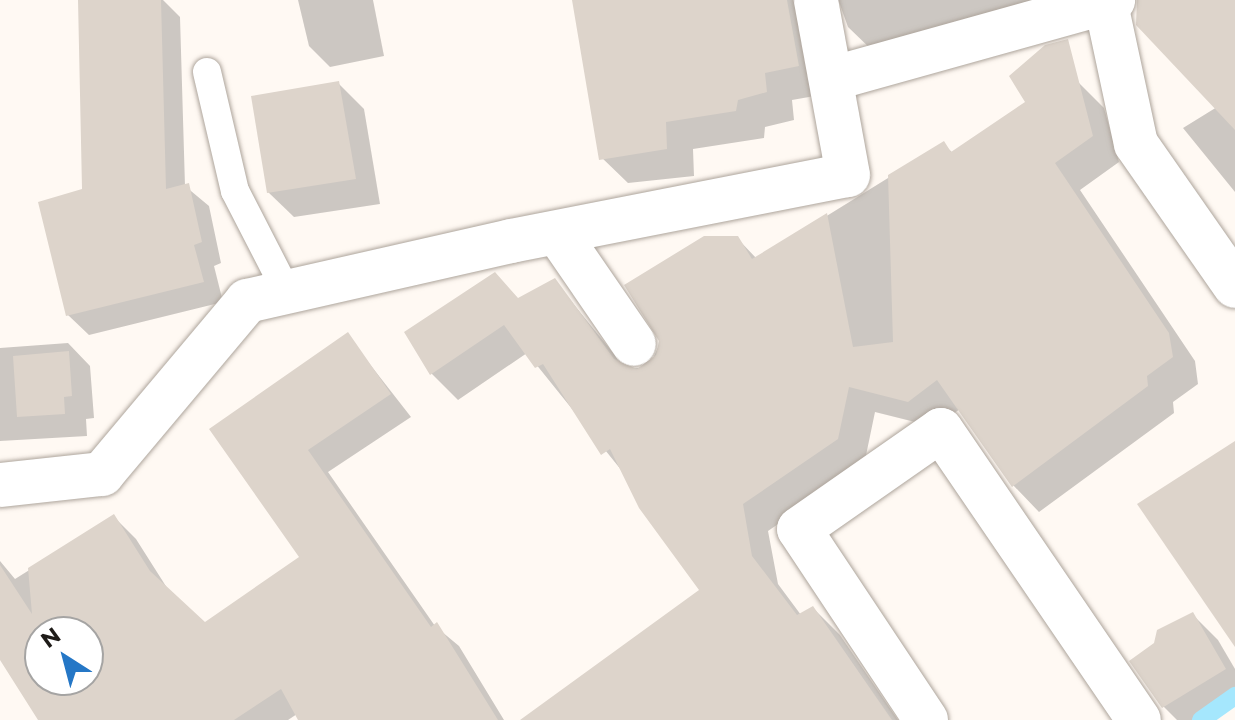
<!DOCTYPE html>
<html>
<head>
<meta charset="utf-8">
<style>
	body { margin:0 }
	#map { position:relative; width:1235px; height:720px; overflow:hidden; background:#fff9f3; font-family:Montserrat,sans-serif }
	div>[style] { position:absolute }
	[style*='--x'] { left:calc(var(--x)*1px); top:calc(var(--y)*1px); width:calc(var(--w)*1px); rotate:calc(var(--a)*1deg) }
	.shadow>* { inset:0; background:#0003 }
	.stream>* { height:18px; margin:-9px; padding:0 9px; transform-origin:9px; border-radius:9px; background:#a5e7fd }
	.building>* { inset:0; background:#ddd4cb }
	.roads { filter:drop-shadow(0 0 2px #aea59c) drop-shadow(0 0 2px #aea59c) }
	.lane>* { height:28px; margin:-14px; padding:0 14px; transform-origin:14px; border-radius:14px; background:#fff }
	.street>* { height:44px; margin:-22px; padding:0 22px; transform-origin:22px; border-radius:22px; background:#fff }
	span { translate:-50% -50%; white-space:nowrap; text-align:center; line-height:1.15; -webkit-text-stroke:6px #fff; paint-order:stroke }
	.north { position:absolute; left:24px; top:616px; width:80px; height:80px; box-sizing:border-box; background:#fff; border:2px solid #a5a4a3; border-radius:50%; rotate:324deg; font-size:22px; font-weight:700; line-height:32px; text-align:center; color:#1e1b18 }
	.north::after { content:''; display:block; margin:auto; width:28px; height:36px; background:#2577c6; clip-path:polygon(50% 0,100% 100%,50% 72%,0 100%) }
</style>
</head>
<body>
<div id="map">
	<div class="shadow">
		<div style="clip-path:polygon(80px 0,163px 0,180px 17px,185px 186px,209px 206px,221px 263px,214px 266px,223px 302px,89px 335px,68px 315px,84px 191px)"></div>
		<div style="clip-path:polygon(298px 0,373px 0,384px 56px,330px 67px,309px 46px)"></div>
		<div style="clip-path:polygon(574px 0,1055px 0,876px 54px,848px 27px,839px 2px,819px 20px,826px 94px,792px 100px,794px 120px,765px 127px,764px 138px,693px 149px,694px 176px,628px 183px,600px 156px)"></div>
		<div style="clip-path:polygon(1203px 0,1235px 0,1235px 192px,1183px 128px,1217px 107px)"></div>
		<div style="clip-path:polygon(1078px 82px,1104px 108px,1119px 162px,1080px 190px,1195px 361px,1198px 384px,1173px 402px,1174px 413px,1039px 512px,1013px 485px,960px 409px,935px 427px,875px 412px,864px 465px,768px 531px,778px 584px,801px 615px,813px 608px,840px 635px,898px 720px,545px 720px,701px 590px,626px 476px,527px 353px,458px 400px,432px 374px,407px 333px,519px 299px,554px 280px,626px 369px,649px 367px,661px 341px,737px 238px,757px 259px,943px 144px,953px 153px)"></div>
		<div style="clip-path:polygon(339px 84px,364px 109px,380px 204px,294px 217px,268px 192px)"></div>
		<div style="clip-path:polygon(evenodd,347px 335px,411px 417px,328px 472px,435px 626px,459px 646px,504px 720px,301px 720px,297px 714px,288px 720px,40px 720px,0 655px,0 561px,15px 579px,114px 517px,136px 539px,169px 591px,205px 625px,302px 557px,212px 430px,347px 335px,40px 632px,88px 632px,88px 680px,40px 680px,40px 632px)"></div>
		<div style="clip-path:polygon(68px 343px,90px 366px,94px 418px,86px 419px,87px 436px,0 441px,0 348px)"></div>
		<div style="clip-path:polygon(1192px 614px,1218px 640px,1235px 669px,1235px 704px,1208px 720px,1177px 720px,1163px 706px)"></div>
	</div>
	<div class="stream">
		<div style="--x:1201;--y:720;--w:42;--a:-35.2"></div>
	</div>
	<div class="building">
		<div style="clip-path:polygon(78px 0,161px 0,166px 189px,189px 183px,202px 242px,194px 245px,204px 282px,66px 316px,38px 202px,82px 189px)"></div>
		<div style="clip-path:polygon(572px 0,787px 0,799px 66px,765px 73px,767px 92px,738px 100px,736px 111px,666px 122px,667px 149px,599px 160px)"></div>
		<div style="clip-path:polygon(1137px 0,1235px 0,1235px 130px,1136px 25px)"></div>
		<div style="clip-path:polygon(1068px 39px,1093px 136px,1055px 163px,1169px 333px,1173px 357px,1147px 376px,1148px 386px,1012px 487px,937px 380px,908px 402px,849px 387px,838px 439px,743px 504px,752px 556px,797px 615px,813px 606px,892px 720px,520px 720px,699px 590px,639px 508px,610px 449px,601px 455px,543px 364px,535px 368px,504px 325px,430px 375px,404px 332px,495px 272px,518px 298px,555px 278px,614px 359px,637px 369px,656px 355px,659px 341px,624px 285px,704px 236px,738px 236px,752px 259px,827px 213px,853px 347px,893px 342px,888px 175px,944px 141px,951px 152px,1025px 102px,1009px 76px,1045px 45px)"></div>
		<div style="clip-path:polygon(339px 81px,356px 179px,267px 193px,251px 96px)"></div>
		<div style="clip-path:polygon(evenodd,348px 332px,391px 394px,308px 450px,431px 627px,437px 622px,498px 720px,298px 720px,281px 689px,234px 720px,38px 720px,0 660px,0 565px,32px 614px,28px 568px,114px 514px,150px 571px,205px 622px,299px 557px,209px 429px,348px 332px,40px 632px,88px 632px,88px 680px,40px 680px,40px 632px)"></div>
		<div style="clip-path:polygon(69px 351px,72px 396px,64px 397px,65px 414px,17px 417px,13px 356px)"></div>
		<div style="clip-path:polygon(1235px 441px,1235px 647px,1137px 504px)"></div>
		<div style="clip-path:polygon(1193px 612px,1226px 669px,1162px 708px,1129px 661px,1154px 643px,1157px 630px)"></div>
	</div>
	<div class="roads">
		<div class="lane">
			<div style="--x:207;--y:72;--w:122;--a:76.8"></div>
			<div style="--x:235;--y:191;--w:114;--a:62.8"></div>
		</div>
		<div class="street">
			<div style="--x:1106;--y:4;--w:143;--a:77.9"></div>
			<div style="--x:1136;--y:144;--w:173;--a:55.1"></div>
			<div style="--x:831;--y:79;--w:293;--a:-15.6"></div>
			<div style="--x:559;--y:235;--w:132;--a:55.5"></div>
			<div style="--x:0;--y:485;--w:103;--a:-6.2"></div>
			<div style="--x:102;--y:474;--w:226;--a:-50"></div>
			<div style="--x:247;--y:301;--w:271;--a:-12.8"></div>
			<div style="--x:511;--y:241;--w:343;--a:-11.1"></div>
			<div style="--x:848;--y:175;--w:178;--a:-100.4"></div>
			<div style="--x:926;--y:720;--w:229;--a:-123.6"></div>
			<div style="--x:799;--y:529;--w:173;--a:-34.9"></div>
			<div style="--x:941;--y:430;--w:351;--a:55.7"></div>
		</div>
	</div>
	<div class="north">N</div>
</div>
</body>
</html>
